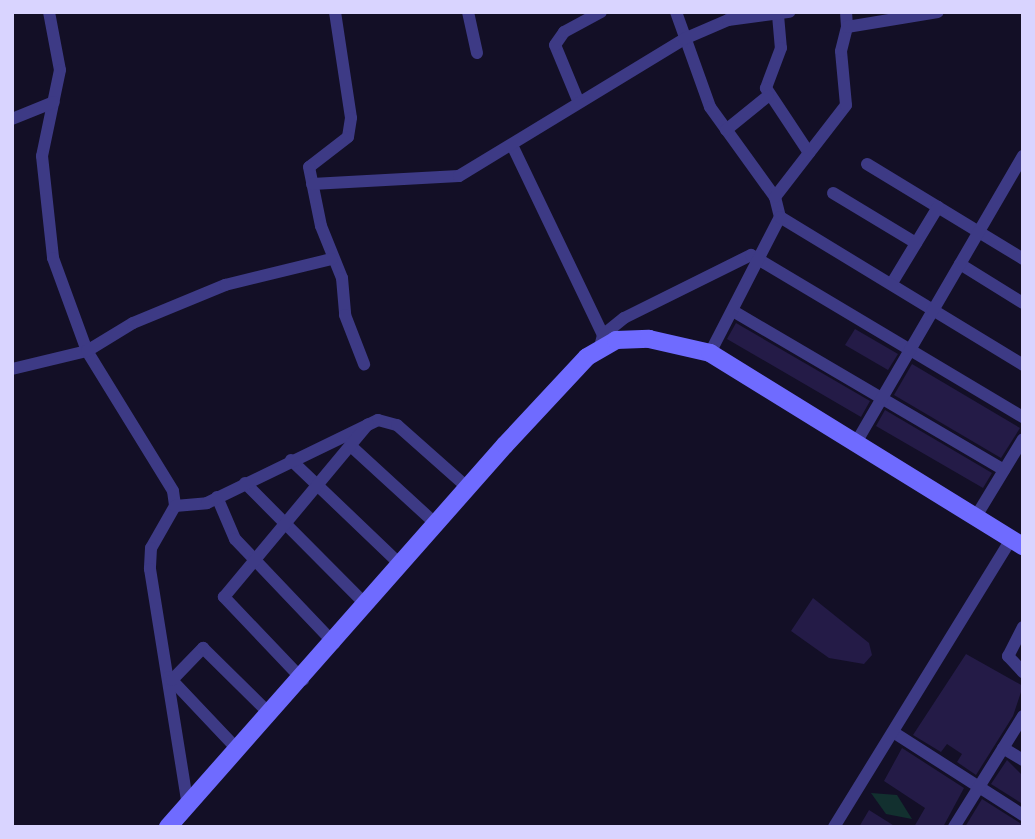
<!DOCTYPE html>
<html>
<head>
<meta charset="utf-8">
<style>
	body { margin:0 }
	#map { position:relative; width:1035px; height:839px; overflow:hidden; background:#130f26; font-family:"Golos Text",sans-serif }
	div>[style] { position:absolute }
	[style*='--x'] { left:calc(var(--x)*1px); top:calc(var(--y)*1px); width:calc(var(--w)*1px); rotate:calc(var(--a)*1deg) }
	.green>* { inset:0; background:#12302f }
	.building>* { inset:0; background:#241b47 }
	.street>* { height:12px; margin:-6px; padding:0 6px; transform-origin:6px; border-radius:6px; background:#3d3a85 }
	.secondary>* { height:18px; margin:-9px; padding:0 9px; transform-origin:9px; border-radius:9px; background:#6f6bff }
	span { translate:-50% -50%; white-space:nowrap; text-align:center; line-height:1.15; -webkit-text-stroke:5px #130f26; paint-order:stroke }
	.frame { position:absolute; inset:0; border:14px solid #d9d4ff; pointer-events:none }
</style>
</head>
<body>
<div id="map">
	<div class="green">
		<div style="clip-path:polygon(871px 793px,897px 795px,912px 819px,886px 814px)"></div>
	</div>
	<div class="building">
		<div style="clip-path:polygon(736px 323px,870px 401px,861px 417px,727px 339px)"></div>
		<div style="clip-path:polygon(855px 329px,898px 354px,888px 370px,845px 345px)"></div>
		<div style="clip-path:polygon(912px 364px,1020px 428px,1001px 458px,894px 395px)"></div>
		<div style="clip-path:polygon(885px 410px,992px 473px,983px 488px,876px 426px)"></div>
		<div style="clip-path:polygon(813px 598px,869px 643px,872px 655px,864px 664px,829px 658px,791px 631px)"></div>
		<div style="clip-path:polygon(966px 654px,1023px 686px,1013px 716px,976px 775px,957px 762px,962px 754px,947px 744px,941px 752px,913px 735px)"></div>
		<div style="clip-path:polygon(902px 748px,964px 788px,943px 827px,914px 827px,925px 808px,884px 781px)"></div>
		<div style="clip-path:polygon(1007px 760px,1023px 776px,1021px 803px,991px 784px)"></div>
		<div style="clip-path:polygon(982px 799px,1023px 825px,1023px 827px,965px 827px)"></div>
		<div style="clip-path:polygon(869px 810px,896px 827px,859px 827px)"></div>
	</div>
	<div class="street">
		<div style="--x:49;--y:12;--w:59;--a:79.3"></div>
		<div style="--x:60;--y:70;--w:88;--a:101.8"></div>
		<div style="--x:42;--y:156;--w:103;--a:83.8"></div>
		<div style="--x:53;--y:258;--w:99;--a:69.9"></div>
		<div style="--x:87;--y:351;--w:164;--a:58.4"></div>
		<div style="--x:173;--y:491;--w:15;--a:82"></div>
		<div style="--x:175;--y:506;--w:48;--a:119.7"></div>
		<div style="--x:151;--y:548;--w:21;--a:93"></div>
		<div style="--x:150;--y:569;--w:239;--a:80.9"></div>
		<div style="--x:335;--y:12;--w:107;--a:81.4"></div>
		<div style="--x:351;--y:118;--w:19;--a:99"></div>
		<div style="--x:348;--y:137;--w:49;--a:142.4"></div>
		<div style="--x:309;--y:167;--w:60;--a:78.5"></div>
		<div style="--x:321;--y:226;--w:56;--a:68"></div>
		<div style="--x:342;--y:278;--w:37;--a:85"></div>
		<div style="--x:345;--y:315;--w:53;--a:68.8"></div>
		<div style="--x:468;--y:12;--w:42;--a:77.6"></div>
		<div style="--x:676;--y:12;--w:101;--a:70.3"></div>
		<div style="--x:710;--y:107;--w:111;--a:54.2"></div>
		<div style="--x:775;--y:197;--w:21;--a:76"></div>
		<div style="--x:846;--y:12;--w:15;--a:86"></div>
		<div style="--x:778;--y:15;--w:33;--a:85"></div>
		<div style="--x:781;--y:48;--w:43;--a:110.6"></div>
		<div style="--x:766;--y:88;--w:78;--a:56.5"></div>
		<div style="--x:577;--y:98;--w:57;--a:-112.5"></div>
		<div style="--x:555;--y:45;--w:16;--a:-55"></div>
		<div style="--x:564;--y:32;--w:42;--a:-28.4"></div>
		<div style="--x:12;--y:119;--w:45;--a:-22"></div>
		<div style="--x:726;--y:130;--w:54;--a:-39"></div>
		<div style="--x:512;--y:145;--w:211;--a:64.4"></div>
		<div style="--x:867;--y:164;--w:183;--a:31.3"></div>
		<div style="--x:312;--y:184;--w:147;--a:-3.1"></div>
		<div style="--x:459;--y:176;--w:263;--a:-31.3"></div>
		<div style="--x:684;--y:39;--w:48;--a:-23.4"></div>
		<div style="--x:728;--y:20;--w:62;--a:-7.5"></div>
		<div style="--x:833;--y:193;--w:97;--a:31.1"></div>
		<div style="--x:775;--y:197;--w:116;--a:-52.3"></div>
		<div style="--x:846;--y:105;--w:54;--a:-95.3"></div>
		<div style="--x:841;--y:51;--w:25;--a:-76"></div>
		<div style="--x:847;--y:27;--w:92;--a:-9.4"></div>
		<div style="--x:960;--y:264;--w:74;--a:31.8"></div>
		<div style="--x:892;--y:283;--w:89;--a:-58.8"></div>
		<div style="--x:733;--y:311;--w:314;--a:30.4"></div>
		<div style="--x:600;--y:347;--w:12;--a:-76"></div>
		<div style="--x:603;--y:335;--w:27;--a:-39"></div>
		<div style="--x:624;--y:318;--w:142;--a:-26.4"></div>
		<div style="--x:751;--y:255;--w:317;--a:30.8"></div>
		<div style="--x:710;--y:353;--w:153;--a:-62.8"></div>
		<div style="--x:780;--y:217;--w:285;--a:31.3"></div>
		<div style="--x:12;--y:369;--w:77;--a:-13.5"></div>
		<div style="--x:87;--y:351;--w:54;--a:-31.3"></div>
		<div style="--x:133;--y:323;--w:100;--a:-22.4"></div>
		<div style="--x:225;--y:285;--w:110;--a:-13.7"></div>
		<div style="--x:857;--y:441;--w:330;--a:-59.8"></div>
		<div style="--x:353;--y:448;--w:113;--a:42.5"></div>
		<div style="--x:291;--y:460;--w:151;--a:43.7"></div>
		<div style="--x:245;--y:483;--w:172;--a:45.2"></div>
		<div style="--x:217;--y:497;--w:46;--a:66.8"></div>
		<div style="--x:235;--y:539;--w:144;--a:46.4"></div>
		<div style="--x:175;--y:506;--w:32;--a:-5"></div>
		<div style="--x:207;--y:503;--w:190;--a:-25.9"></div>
		<div style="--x:378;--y:420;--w:20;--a:15"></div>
		<div style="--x:397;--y:425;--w:95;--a:41.6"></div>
		<div style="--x:975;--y:518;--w:92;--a:-58.7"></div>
		<div style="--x:1023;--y:627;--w:33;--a:117"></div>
		<div style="--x:1008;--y:656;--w:22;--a:47"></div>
		<div style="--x:169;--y:677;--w:100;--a:46.6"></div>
		<div style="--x:172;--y:680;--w:45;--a:-45.9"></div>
		<div style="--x:203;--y:648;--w:95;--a:44.6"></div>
		<div style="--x:303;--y:680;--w:115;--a:-133.6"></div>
		<div style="--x:224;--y:597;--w:225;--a:-50.2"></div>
		<div style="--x:893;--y:732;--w:154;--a:32.6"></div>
		<div style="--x:1003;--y:748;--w:23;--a:31"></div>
		<div style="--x:834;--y:827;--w:338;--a:-58.4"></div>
		<div style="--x:954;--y:827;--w:131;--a:-58.1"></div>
	</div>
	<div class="secondary">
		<div style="--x:168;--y:827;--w:509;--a:-48.58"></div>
		<div style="--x:505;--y:445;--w:120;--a:-47"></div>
		<div style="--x:587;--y:357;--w:34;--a:-30"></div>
		<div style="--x:616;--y:340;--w:33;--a:-2"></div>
		<div style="--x:649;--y:339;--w:63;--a:12.9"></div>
		<div style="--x:710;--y:353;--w:368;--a:31.7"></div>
	</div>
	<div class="frame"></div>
</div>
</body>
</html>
